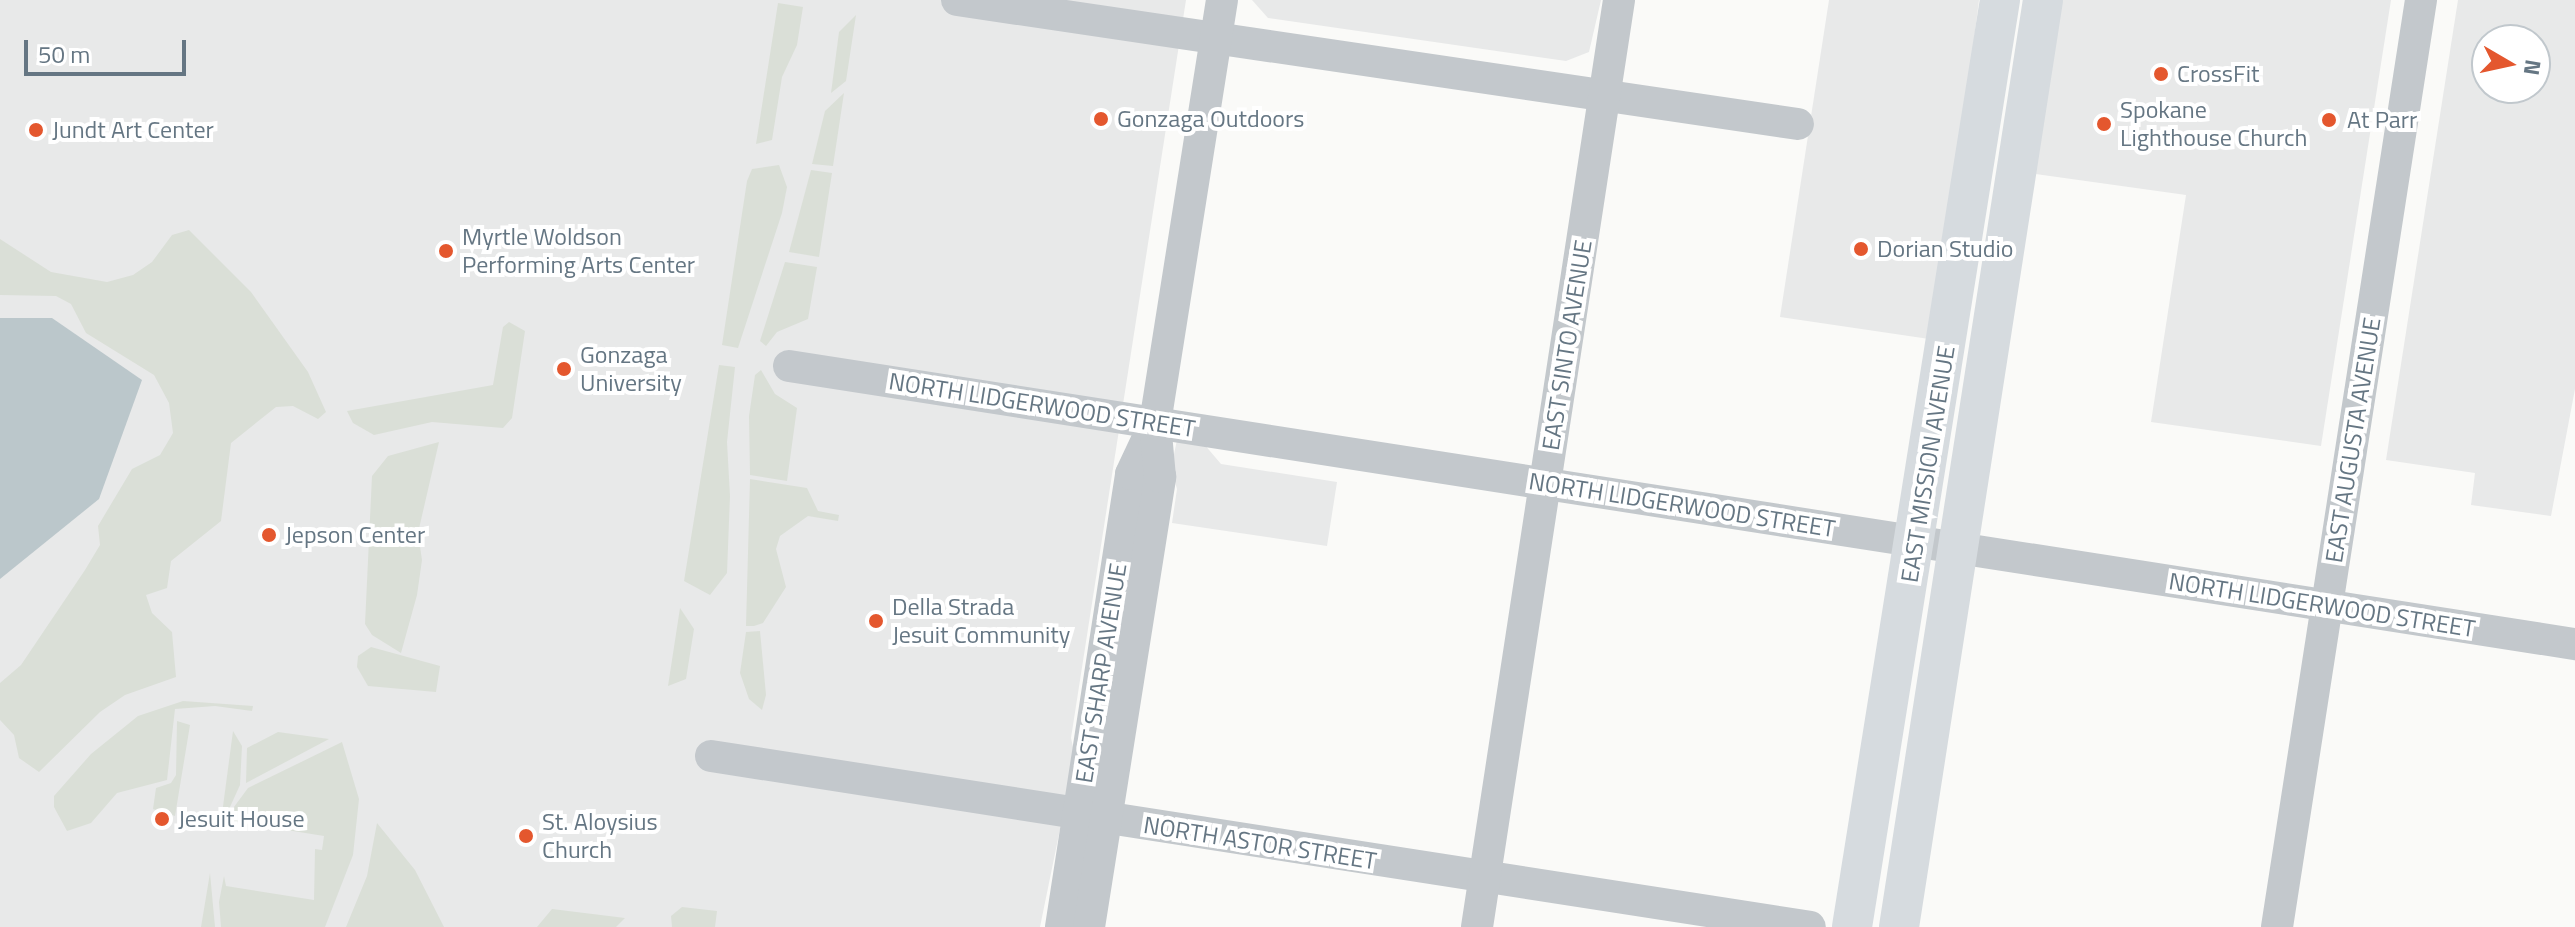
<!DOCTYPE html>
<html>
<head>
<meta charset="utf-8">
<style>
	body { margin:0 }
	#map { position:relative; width:2575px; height:927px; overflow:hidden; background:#fafaf8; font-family:"Titillium Web",sans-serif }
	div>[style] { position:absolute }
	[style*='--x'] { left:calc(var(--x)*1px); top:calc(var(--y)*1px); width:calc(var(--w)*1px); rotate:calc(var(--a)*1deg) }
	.built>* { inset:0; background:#e8e9e9 }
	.green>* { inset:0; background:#dadfd7 }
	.water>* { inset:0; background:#bbc7cb }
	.minor>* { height:32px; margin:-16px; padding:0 16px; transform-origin:16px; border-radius:16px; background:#c3c8cc }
	.major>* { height:40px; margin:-20px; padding:0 20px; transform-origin:20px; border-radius:20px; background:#d6dbdf }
	.dots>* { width:22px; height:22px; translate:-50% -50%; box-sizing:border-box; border:4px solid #fff; border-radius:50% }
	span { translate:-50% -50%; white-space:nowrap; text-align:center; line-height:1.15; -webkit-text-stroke:8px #fff; paint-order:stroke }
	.poi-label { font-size:24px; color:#657683 }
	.left { translate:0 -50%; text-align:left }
	.street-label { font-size:24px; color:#657683 }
	.north { position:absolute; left:2471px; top:24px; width:80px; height:80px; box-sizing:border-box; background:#fff; border:2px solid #c1c8cd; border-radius:50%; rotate:99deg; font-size:22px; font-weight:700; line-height:32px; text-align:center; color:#657683 }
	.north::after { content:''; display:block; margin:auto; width:28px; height:36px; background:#e4572e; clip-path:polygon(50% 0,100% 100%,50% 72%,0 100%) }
	.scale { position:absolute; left:24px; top:40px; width:162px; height:36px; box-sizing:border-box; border:4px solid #657683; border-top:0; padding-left:10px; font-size:24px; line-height:28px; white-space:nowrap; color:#657683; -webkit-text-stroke:6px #fff; paint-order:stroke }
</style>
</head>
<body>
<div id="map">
	<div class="built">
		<div style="clip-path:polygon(0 0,1186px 0,1071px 738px,1075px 756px,1040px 927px,0 927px)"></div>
		<div style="clip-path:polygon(1252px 0,1601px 0,1589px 52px,1566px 61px,1268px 18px)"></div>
		<div style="clip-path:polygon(1829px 0,1979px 0,1936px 340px,1780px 317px)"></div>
		<div style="clip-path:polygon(2057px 0,2391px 0,2321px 446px,2151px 422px,2186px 195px,2029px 173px)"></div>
		<div style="clip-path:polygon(evenodd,2458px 0,2575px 0,2575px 389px,2551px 516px,2471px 505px,2475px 473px,2386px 460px,2458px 0,2487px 40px,2535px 40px,2535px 88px,2487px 88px,2487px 40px)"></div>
		<div style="clip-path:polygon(1177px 440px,1204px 444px,1221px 464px,1337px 482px,1327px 546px,1172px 523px,1177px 489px,1171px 468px)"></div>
	</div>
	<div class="green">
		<div style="clip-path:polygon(778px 3px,803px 7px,797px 45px,782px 77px,772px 140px,756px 144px)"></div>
		<div style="clip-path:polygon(856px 15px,846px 81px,831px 93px,839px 32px)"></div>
		<div style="clip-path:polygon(844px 93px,833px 166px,812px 164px,825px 111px)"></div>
		<div style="clip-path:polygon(779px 165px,787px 187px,782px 213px,738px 348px,722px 345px,747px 181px,752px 169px)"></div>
		<div style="clip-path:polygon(811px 170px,832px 173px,819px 257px,789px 252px)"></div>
		<div style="clip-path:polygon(189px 230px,251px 292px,308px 372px,326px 412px,318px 419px,293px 406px,276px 407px,231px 443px,221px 521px,171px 561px,167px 588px,146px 595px,152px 613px,172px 632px,176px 677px,125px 695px,100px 712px,39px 772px,19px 758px,14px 735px,0 720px,0 683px,21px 665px,85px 570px,100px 545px,98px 526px,132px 469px,160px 455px,173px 433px,169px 403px,154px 375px,86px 333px,71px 304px,56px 296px,0 295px,0 239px,51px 272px,107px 282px,133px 275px,152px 262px,172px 235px)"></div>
		<div style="clip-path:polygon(785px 262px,817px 267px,808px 319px,777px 332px,766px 346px,760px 341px)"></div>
		<div style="clip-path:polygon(509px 322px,525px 331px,512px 418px,503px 428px,432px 422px,374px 435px,353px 423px,347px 411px,493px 385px,503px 327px)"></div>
		<div style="clip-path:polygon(719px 365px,735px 367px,727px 442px,730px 496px,727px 573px,710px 595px,684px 581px)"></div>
		<div style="clip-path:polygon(761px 370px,775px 394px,797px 408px,787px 481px,750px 475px,749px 416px,755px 375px)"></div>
		<div style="clip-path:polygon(439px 442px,418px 533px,422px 560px,417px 595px,401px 653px,372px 635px,365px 624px,372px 476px,388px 456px)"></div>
		<div style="clip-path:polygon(750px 479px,807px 488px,818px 511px,839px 515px,838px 521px,808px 516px,780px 536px,776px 549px,786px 587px,763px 623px,754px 626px,746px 626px)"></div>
		<div style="clip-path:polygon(680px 608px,694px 629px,686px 679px,668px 686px)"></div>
		<div style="clip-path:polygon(760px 631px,766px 695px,762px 710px,749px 699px,740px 673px,746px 632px)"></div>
		<div style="clip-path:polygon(371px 647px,440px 666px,436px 692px,368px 686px,357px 667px,358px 656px)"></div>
		<div style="clip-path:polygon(183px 701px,253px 706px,252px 711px,215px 706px,175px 709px,167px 780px,117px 793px,91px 823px,67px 831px,54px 807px,54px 796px,91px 754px,138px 716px)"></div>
		<div style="clip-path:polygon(177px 721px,190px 725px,175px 816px,153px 809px,156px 788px,171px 783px,176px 775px)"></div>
		<div style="clip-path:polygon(233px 731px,242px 746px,240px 785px,220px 829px)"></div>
		<div style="clip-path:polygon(278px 732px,329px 739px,246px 783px,247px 748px)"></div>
		<div style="clip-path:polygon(342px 742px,359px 799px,353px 855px,325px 927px,221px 927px,219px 902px,224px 876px,226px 886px,314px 900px,315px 849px,322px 850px,324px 836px,236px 822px,231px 831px,231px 811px,248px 788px)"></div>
		<div style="clip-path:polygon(377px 823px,415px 870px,444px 927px,346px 927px,367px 876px)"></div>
		<div style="clip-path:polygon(210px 873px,215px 927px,201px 927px)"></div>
		<div style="clip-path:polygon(682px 907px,717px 911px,715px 927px,672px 927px,671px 916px)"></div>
		<div style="clip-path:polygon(552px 909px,625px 918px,616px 927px,537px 927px)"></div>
	</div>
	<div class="water">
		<div style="clip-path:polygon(0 318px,52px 318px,142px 380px,99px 499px,0 579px)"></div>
	</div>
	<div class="minor">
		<div style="--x:957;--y:0;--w:850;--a:8.39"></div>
		<div style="--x:789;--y:366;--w:1808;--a:8.85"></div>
		<div style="--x:711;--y:756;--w:1112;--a:8.84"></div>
		<div style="--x:1061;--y:927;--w:458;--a:-81.2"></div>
		<div style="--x:1131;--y:474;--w:56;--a:-64.8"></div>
		<div style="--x:1089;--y:927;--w:456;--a:-81"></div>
		<div style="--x:1160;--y:477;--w:54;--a:-95.3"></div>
		<div style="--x:1155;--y:423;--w:428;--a:-81"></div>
		<div style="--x:1477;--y:927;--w:938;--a:-81.29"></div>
		<div style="--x:2277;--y:927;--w:938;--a:-81.17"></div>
	</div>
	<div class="major">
		<div style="--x:1852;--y:927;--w:939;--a:-80.93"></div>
		<div style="--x:1899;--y:927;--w:938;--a:-81.17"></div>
	</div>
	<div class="dots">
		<div style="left:2161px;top:74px;background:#e4572e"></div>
		<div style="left:1101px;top:119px;background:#e4572e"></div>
		<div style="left:2329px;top:120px;background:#e4572e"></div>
		<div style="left:2104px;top:124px;background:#e4572e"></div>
		<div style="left:36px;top:130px;background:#e4572e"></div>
		<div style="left:1861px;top:249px;background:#e4572e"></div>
		<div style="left:446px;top:251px;background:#e4572e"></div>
		<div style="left:564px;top:369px;background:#e4572e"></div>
		<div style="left:269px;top:535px;background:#e4572e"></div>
		<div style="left:876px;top:621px;background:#e4572e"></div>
		<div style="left:162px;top:819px;background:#e4572e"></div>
		<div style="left:526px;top:836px;background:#e4572e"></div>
	</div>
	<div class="poi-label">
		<span class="left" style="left:2177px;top:74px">CrossFit</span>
		<span class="left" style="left:2120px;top:124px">Spokane<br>Lighthouse Church</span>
		<span class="left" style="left:1117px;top:119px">Gonzaga Outdoors</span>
		<span class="left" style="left:2347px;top:120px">At Parr</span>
		<span class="left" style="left:52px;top:130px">Jundt Art Center</span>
		<span class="left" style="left:462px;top:251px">Myrtle Woldson<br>Performing Arts Center</span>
		<span class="left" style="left:1877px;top:249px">Dorian Studio</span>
		<span class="left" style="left:580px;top:369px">Gonzaga<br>University</span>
		<span class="left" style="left:285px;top:535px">Jepson Center</span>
		<span class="left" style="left:892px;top:621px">Della Strada<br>Jesuit Community</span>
		<span class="left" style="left:178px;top:819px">Jesuit House</span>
		<span class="left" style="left:542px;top:836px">St. Aloysius<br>Church</span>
	</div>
	<div class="street-label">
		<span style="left:1567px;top:345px;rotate:-81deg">EAST SINTO AVENUE</span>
		<span style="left:1042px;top:405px;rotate:9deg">NORTH LIDGERWOOD STREET</span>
		<span style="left:2353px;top:440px;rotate:-81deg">EAST AUGUSTA AVENUE</span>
		<span style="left:1928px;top:464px;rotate:-81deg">EAST MISSION AVENUE</span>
		<span style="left:1682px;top:505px;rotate:9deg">NORTH LIDGERWOOD STREET</span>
		<span style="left:2322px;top:605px;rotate:9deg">NORTH LIDGERWOOD STREET</span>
		<span style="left:1101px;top:673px;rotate:-81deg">EAST SHARP AVENUE</span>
		<span style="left:1260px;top:843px;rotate:9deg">NORTH ASTOR STREET</span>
	</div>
	<div class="north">N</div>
	<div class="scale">50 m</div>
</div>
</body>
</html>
